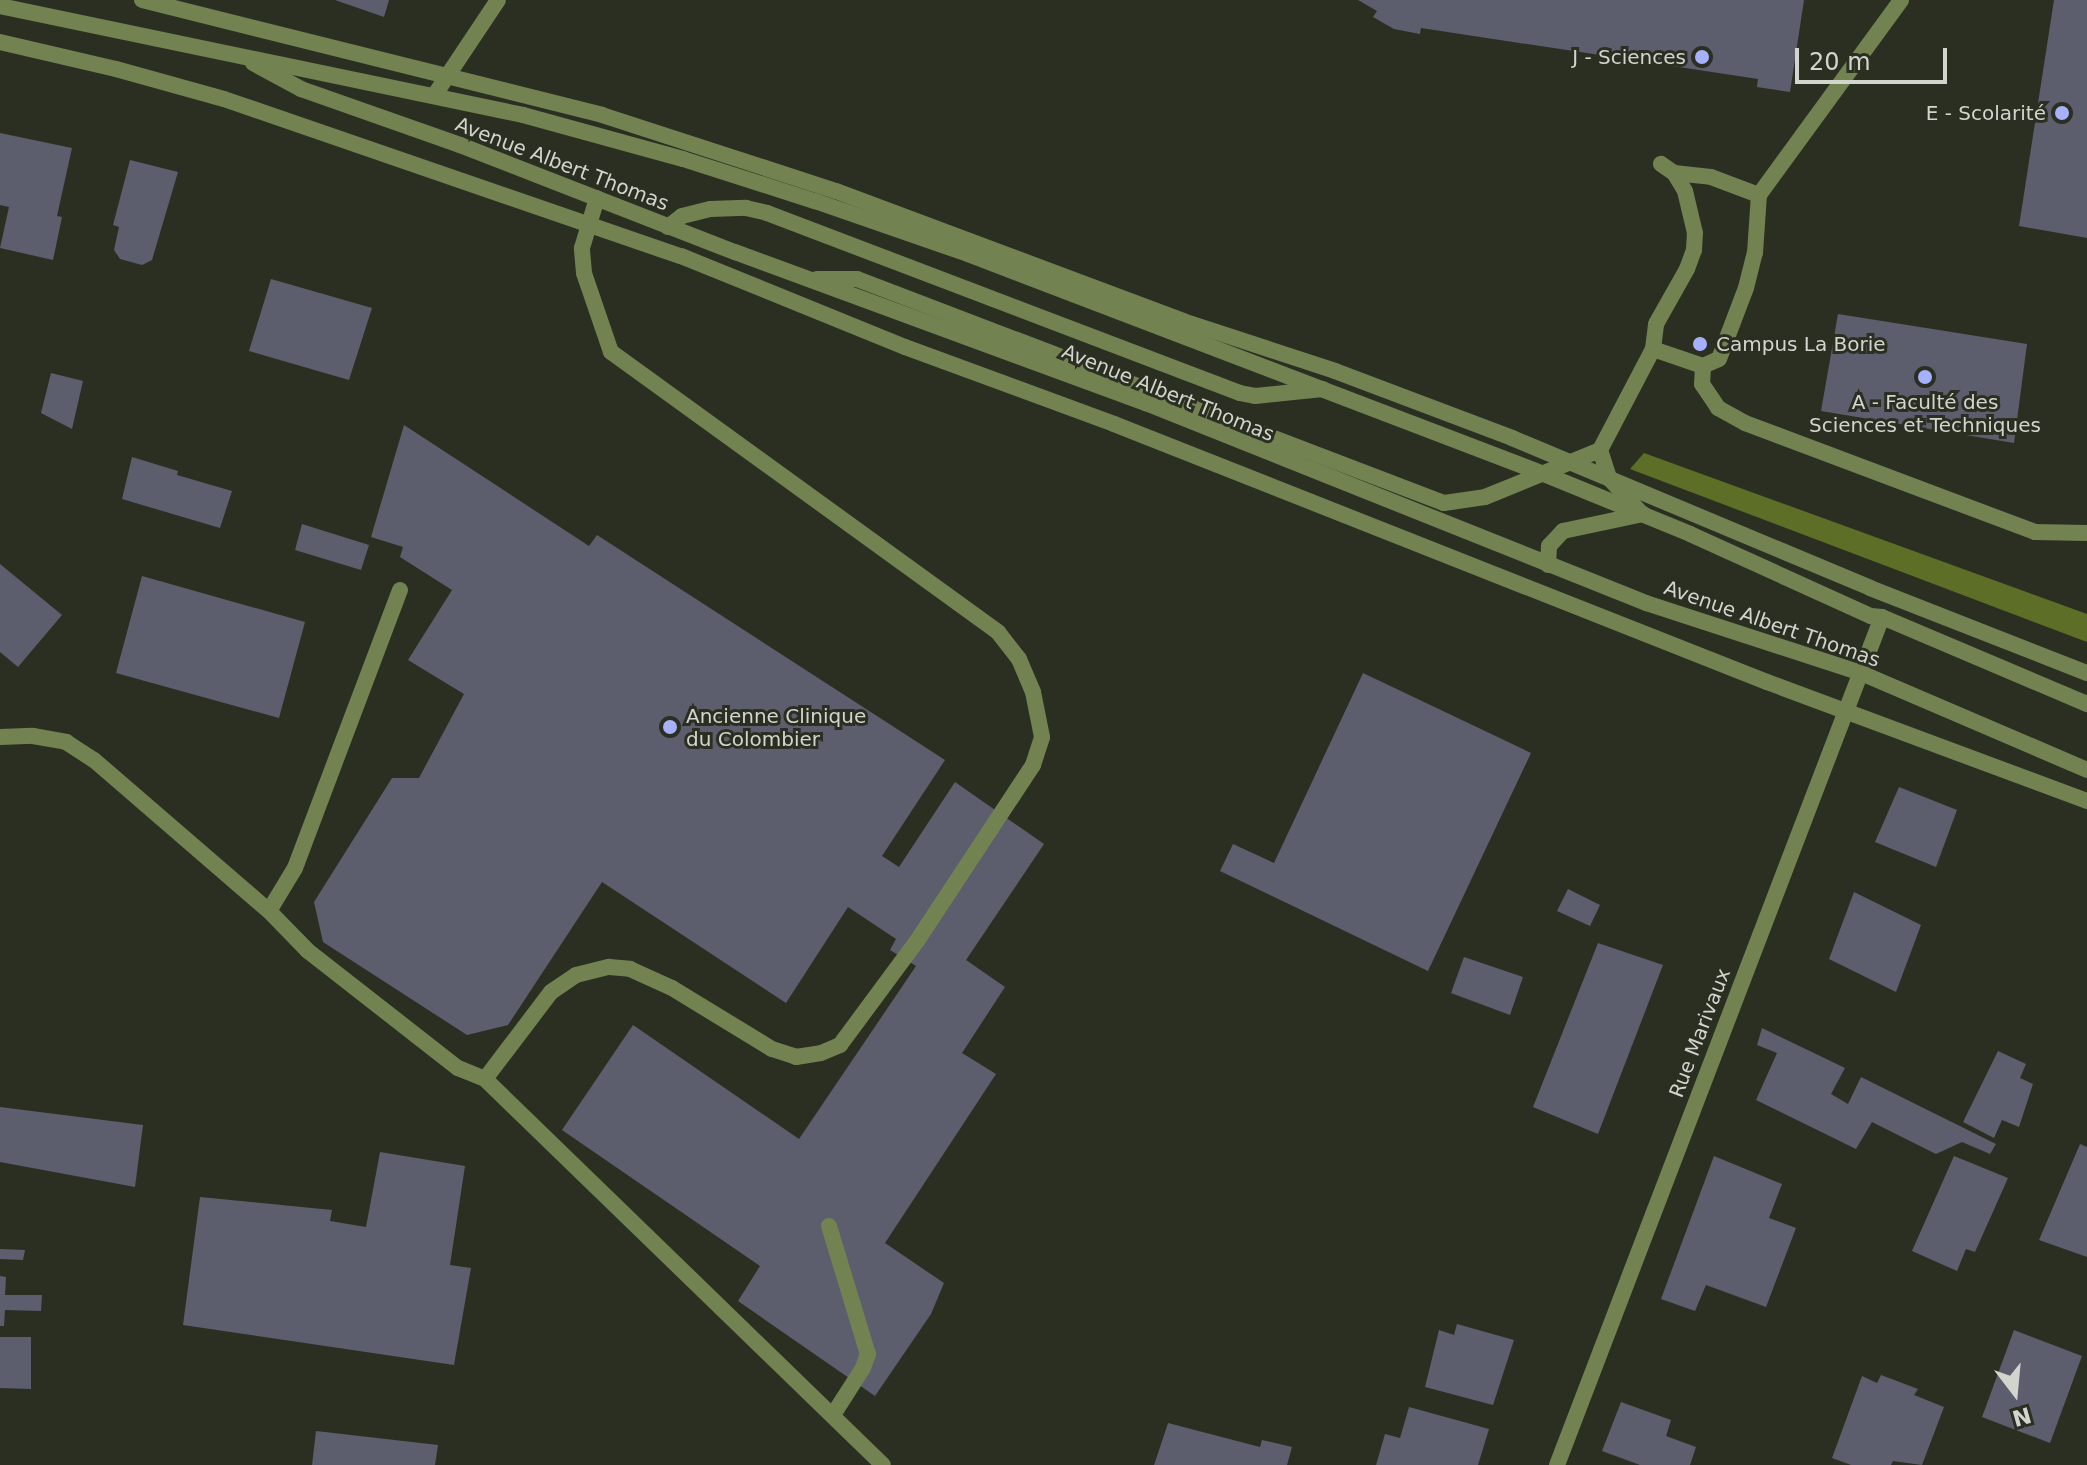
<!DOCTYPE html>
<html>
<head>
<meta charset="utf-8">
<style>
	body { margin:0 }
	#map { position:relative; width:2087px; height:1465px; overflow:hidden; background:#2b2f22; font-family:"DejaVu Sans",sans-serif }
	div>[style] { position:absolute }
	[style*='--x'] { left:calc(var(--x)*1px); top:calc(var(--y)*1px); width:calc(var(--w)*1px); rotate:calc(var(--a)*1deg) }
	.forest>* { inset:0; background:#5d6f27 }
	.building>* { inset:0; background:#5c5e6d }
	.service>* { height:16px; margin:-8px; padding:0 8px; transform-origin:8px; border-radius:8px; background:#738251 }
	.minor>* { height:16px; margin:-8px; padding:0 8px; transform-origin:8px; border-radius:8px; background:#738251 }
	.tertiary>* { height:16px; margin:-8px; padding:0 8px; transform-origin:8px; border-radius:8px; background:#738251 }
	.dots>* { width:22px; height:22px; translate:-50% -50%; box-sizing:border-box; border:4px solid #2b2f22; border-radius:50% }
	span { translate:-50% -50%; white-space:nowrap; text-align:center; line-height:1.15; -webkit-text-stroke:6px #2b2f22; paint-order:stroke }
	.poi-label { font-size:20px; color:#d2d5cd }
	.right { translate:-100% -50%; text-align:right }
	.left { translate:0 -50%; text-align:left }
	.street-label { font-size:20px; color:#d2d5cd }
	.north { position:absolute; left:1975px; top:1353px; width:80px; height:80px; -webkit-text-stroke:6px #2b2f22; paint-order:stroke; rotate:164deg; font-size:22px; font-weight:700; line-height:32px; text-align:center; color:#d2d5cd }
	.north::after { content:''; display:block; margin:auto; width:28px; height:36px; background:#d2d5cd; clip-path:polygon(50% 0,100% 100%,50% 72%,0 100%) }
	.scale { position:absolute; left:1795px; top:48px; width:152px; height:36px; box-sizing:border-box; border:4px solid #d2d5cd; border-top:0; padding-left:10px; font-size:24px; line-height:28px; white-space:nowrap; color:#d2d5cd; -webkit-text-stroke:6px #2b2f22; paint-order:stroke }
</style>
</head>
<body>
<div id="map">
	<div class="forest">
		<div style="clip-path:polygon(1644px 453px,2087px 614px,2087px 642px,1630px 469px)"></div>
	</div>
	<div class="building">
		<div style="clip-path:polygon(335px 0,389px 0,384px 17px)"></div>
		<div style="clip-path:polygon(1358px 0,1804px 0,1790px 92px,1757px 87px,1758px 79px,1421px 28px,1420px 34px,1394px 29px,1373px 17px,1377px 11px)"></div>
		<div style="clip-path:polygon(2054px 0,2087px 0,2087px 238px,2019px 226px)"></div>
		<div style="clip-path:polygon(0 133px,72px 148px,57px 216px,62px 217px,53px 260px,0 248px,9px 207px,0 205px)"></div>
		<div style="clip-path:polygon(130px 160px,178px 172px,152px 260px,142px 265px,120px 259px,114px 250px,119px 227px,113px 225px)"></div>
		<div style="clip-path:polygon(271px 279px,372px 308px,349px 380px,249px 351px)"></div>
		<div style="clip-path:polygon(1838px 314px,2027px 344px,2014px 443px,1821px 411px)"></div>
		<div style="clip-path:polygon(51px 373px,83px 381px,72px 429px,41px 413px)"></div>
		<div style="clip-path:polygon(404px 425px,589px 546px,597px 535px,945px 760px,882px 856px,899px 867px,955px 782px,1044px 844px,966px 960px,1005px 987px,962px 1053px,996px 1074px,885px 1243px,944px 1283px,931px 1314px,875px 1396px,738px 1301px,760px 1266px,562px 1130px,633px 1025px,799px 1139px,916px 966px,890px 950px,896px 939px,848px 907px,786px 1003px,602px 882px,508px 1025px,467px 1035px,323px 942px,314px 902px,392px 778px,419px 778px,464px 694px,408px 660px,452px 590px,400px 557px,403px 547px,371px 537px)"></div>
		<div style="clip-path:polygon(132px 457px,178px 471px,177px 475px,232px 491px,220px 528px,122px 499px)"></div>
		<div style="clip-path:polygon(302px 524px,369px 545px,361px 570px,295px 550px)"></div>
		<div style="clip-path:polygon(0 564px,62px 615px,18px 667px,0 652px)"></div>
		<div style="clip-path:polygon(142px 576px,305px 622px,279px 718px,116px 673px)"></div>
		<div style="clip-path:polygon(1363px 673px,1531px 753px,1428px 971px,1220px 871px,1233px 844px,1274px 863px)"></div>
		<div style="clip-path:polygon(1899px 787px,1957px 810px,1936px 867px,1875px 842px)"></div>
		<div style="clip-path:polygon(1568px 889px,1600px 905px,1590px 926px,1557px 911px)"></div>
		<div style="clip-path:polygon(1854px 892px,1921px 925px,1896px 992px,1829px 959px)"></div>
		<div style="clip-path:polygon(1598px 943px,1663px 965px,1598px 1134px,1533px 1107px)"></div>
		<div style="clip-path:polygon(1464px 957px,1523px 977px,1510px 1015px,1451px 993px)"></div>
		<div style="clip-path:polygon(1762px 1028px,1845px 1068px,1831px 1094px,1848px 1104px,1861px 1077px,1996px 1144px,1990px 1154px,1962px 1142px,1936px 1154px,1872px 1122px,1856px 1149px,1756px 1100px,1777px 1053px,1757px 1045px)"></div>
		<div style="clip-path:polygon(1998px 1051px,2026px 1064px,2020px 1078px,2033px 1084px,2019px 1127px,2002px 1120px,1994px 1138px,1963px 1122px)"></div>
		<div style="clip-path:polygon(0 1107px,143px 1125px,135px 1187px,0 1162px)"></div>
		<div style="clip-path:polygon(2080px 1144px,2087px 1147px,2087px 1257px,2039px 1240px)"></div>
		<div style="clip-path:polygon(380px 1152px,465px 1166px,450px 1265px,471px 1268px,454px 1365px,183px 1325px,200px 1197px,332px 1210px,330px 1221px,366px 1227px)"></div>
		<div style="clip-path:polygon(1714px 1156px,1782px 1184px,1769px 1218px,1796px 1228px,1766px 1307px,1706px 1285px,1695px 1311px,1661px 1299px)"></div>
		<div style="clip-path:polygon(1954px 1156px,2008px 1178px,1975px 1252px,1966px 1249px,1957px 1271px,1912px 1251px)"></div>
		<div style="clip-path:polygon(0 1249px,25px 1250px,23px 1260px,0 1259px)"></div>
		<div style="clip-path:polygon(0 1276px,6px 1277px,5px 1295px,42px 1295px,41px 1311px,5px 1310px,4px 1326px,0 1326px)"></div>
		<div style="clip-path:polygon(1457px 1324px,1514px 1340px,1493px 1405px,1425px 1387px,1439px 1330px,1454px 1335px)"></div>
		<div style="clip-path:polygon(2014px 1330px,2082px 1356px,2050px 1443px,1982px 1417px)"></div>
		<div style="clip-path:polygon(0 1337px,31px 1337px,31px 1389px,0 1388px)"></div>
		<div style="clip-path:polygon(1881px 1375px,1918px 1389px,1914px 1395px,1944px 1407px,1922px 1465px,1893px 1461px,1891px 1465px,1851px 1465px,1832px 1458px,1862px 1376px,1877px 1383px)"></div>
		<div style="clip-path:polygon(1621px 1402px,1671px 1420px,1666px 1436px,1696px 1447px,1690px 1465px,1640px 1465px,1602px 1451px)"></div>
		<div style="clip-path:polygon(1409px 1407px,1489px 1429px,1478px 1465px,1376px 1465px,1385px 1434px,1400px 1438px)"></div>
		<div style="clip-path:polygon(1168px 1423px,1260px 1447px,1262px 1440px,1292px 1447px,1287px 1465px,1154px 1465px)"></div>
		<div style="clip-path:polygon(316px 1431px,438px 1445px,435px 1465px,312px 1465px)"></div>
	</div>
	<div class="service">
		<div style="--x:142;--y:0;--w:474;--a:14"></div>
		<div style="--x:602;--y:115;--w:246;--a:18"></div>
		<div style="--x:836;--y:191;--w:371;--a:20.5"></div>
		<div style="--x:1183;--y:321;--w:160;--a:18.2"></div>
		<div style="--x:1335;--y:371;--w:189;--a:20.7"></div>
		<div style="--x:1512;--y:438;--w:388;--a:22.7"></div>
		<div style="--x:1870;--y:588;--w:233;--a:21.4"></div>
		<div style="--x:0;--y:42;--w:119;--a:13.1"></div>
		<div style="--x:116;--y:69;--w:112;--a:15.5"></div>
		<div style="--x:224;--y:99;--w:483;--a:19"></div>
		<div style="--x:681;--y:256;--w:242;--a:22.1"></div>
		<div style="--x:905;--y:347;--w:223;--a:20.2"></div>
		<div style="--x:1114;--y:424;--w:702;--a:21.56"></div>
		<div style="--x:1767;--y:682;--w:341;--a:20.4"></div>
		<div style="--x:1674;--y:173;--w:37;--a:6"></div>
		<div style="--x:1711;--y:177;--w:51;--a:20.6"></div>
		<div style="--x:1653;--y:349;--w:25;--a:-83"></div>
		<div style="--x:1656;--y:324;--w:63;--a:-60.6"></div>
		<div style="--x:1687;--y:269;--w:20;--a:-70"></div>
		<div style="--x:1694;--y:250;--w:17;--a:-87"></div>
		<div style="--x:1695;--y:233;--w:43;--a:-103.4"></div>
		<div style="--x:1685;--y:191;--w:21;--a:-121"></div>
		<div style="--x:1674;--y:173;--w:16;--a:-145"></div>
		<div style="--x:1703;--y:366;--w:18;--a:93"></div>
		<div style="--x:1702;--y:384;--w:29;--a:56"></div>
		<div style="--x:1718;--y:408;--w:31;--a:29"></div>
		<div style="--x:1745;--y:423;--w:310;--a:20.6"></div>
		<div style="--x:2035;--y:532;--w:52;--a:1.1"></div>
		<div style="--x:1600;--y:450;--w:114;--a:-62.3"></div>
		<div style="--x:1653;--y:349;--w:53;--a:18.8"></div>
		<div style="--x:1703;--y:366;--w:17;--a:-24"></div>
		<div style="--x:1719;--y:359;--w:76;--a:-69.2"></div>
		<div style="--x:1746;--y:288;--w:36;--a:-76"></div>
		<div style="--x:1755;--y:253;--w:58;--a:-86.1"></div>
		<div style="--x:1759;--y:195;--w:241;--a:-53.9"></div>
		<div style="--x:400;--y:590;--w:297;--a:110.7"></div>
		<div style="--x:295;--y:868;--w:50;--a:121.2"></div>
		<div style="--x:269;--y:911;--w:56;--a:45.7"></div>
		<div style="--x:308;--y:951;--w:190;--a:38"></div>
		<div style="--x:458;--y:1068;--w:29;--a:22"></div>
		<div style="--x:485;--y:1079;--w:554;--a:44.12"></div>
		<div style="--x:0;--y:737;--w:33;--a:-2"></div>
		<div style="--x:33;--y:736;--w:34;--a:10"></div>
		<div style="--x:66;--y:742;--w:33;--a:33"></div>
		<div style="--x:94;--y:760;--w:231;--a:40.8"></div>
		<div style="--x:485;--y:1079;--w:109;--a:-52.8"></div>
		<div style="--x:551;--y:992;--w:30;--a:-34"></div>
		<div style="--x:576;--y:975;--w:34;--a:-14"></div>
		<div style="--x:609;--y:967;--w:21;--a:5"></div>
		<div style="--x:630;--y:969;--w:46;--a:24.3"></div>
		<div style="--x:672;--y:988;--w:117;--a:31.4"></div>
		<div style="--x:772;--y:1049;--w:25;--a:18"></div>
		<div style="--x:796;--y:1057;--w:25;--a:-9"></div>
		<div style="--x:821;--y:1053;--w:21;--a:-23"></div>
		<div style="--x:840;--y:1045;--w:129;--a:-53.5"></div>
		<div style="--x:917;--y:941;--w:211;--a:-56.6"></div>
		<div style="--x:1033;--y:765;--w:29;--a:-72"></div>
		<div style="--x:1042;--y:737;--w:46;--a:-101.3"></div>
		<div style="--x:1033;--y:692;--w:36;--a:-113"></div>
		<div style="--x:1019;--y:659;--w:34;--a:-128"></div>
		<div style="--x:998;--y:632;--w:478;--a:-144.1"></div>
		<div style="--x:611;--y:352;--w:83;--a:-108.9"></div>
		<div style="--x:584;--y:273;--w:25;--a:-95"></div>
		<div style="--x:582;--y:248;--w:52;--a:-73.3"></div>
		<div style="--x:829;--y:1226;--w:134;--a:73.1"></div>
		<div style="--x:868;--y:1354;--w:15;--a:110"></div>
		<div style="--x:863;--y:1368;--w:56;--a:122.6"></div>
	</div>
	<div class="minor">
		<div style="--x:434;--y:96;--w:115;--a:-56.3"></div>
		<div style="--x:668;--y:227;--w:18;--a:-38"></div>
		<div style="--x:682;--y:216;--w:29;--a:-14"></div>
		<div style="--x:710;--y:209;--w:36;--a:-2"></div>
		<div style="--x:746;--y:208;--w:22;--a:13"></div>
		<div style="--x:767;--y:213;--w:506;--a:20.83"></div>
		<div style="--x:1240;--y:393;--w:15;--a:11"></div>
		<div style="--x:1255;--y:396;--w:68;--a:-5.9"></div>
		<div style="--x:817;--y:279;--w:40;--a:0"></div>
		<div style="--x:857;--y:279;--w:628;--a:20.89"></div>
		<div style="--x:1444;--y:503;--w:41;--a:-8.3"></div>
		<div style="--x:1485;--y:497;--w:124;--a:-22.2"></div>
		<div style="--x:1600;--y:450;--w:29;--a:72"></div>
		<div style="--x:1609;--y:478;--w:47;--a:47.6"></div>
		<div style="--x:1548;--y:565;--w:19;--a:-87"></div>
		<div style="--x:1549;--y:546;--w:21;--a:-47"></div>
		<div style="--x:1563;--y:531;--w:82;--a:-12"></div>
		<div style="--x:1557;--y:1465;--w:908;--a:-69.03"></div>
	</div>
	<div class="tertiary">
		<div style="--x:0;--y:6;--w:534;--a:11.77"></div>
		<div style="--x:523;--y:115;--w:166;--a:15.4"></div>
		<div style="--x:683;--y:159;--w:139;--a:17.7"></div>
		<div style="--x:815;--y:201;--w:162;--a:19.1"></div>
		<div style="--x:968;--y:254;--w:617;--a:20.9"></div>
		<div style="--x:1544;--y:474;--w:158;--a:22.3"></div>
		<div style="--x:1690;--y:534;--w:199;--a:24.4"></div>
		<div style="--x:1871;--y:616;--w:11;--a:5"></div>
		<div style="--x:1882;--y:617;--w:223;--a:23"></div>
		<div style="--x:253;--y:63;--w:55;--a:28.4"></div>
		<div style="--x:301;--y:89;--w:169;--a:19.4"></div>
		<div style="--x:460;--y:145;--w:295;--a:21.3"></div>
		<div style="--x:735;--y:252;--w:438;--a:20.2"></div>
		<div style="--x:1146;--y:403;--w:539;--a:21.8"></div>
		<div style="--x:1646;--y:603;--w:226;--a:18"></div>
		<div style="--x:1861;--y:673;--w:246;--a:23.2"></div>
	</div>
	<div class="dots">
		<div style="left:1702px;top:57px;background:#a6b1fc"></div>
		<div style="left:2062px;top:113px;background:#a6b1fc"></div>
		<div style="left:1700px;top:344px;background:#a6b1fc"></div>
		<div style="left:1925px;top:377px;background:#a6b1fc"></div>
		<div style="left:670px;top:727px;background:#a6b1fc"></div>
	</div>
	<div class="poi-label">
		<span class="right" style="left:1686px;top:57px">J - Sciences</span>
		<span class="right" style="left:2046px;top:113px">E - Scolarité</span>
		<span class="left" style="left:1716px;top:344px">Campus La Borie</span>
		<span style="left:1925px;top:414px">A - Faculté des<br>Sciences et Techniques</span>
		<span class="left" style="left:686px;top:728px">Ancienne Clinique<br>du Colombier</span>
	</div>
	<div class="street-label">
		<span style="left:562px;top:164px;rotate:21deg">Avenue Albert Thomas</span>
		<span style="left:1168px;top:393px;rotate:22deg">Avenue Albert Thomas</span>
		<span style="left:1772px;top:624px;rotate:19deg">Avenue Albert Thomas</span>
		<span style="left:1700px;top:1033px;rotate:-69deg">Rue Marivaux</span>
	</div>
	<div class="north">N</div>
	<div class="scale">20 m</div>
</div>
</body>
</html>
